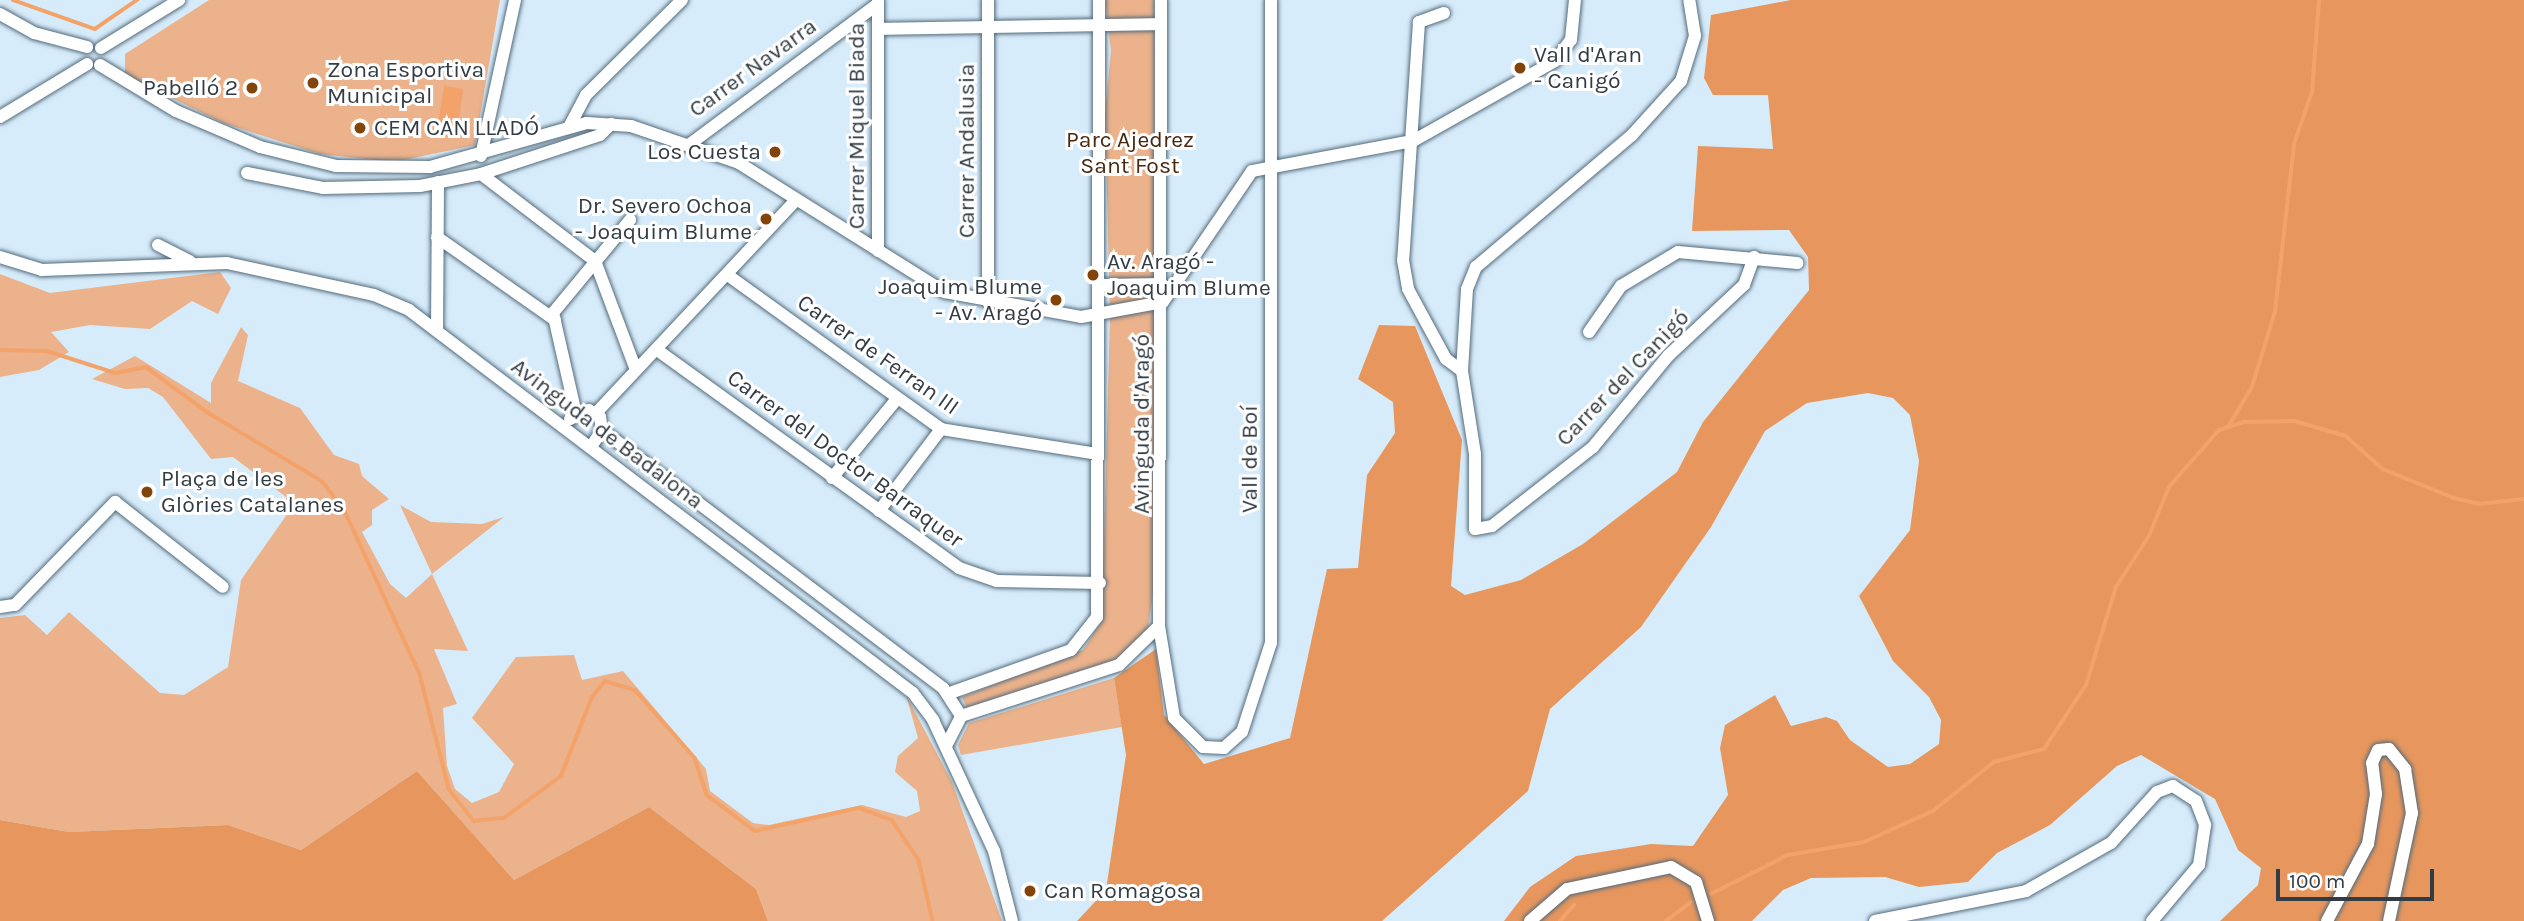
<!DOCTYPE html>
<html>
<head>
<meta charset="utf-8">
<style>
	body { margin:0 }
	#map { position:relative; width:2524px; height:921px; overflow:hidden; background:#d7ecfb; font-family:Karla,sans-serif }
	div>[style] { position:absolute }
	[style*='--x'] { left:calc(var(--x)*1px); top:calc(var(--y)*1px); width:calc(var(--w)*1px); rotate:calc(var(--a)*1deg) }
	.green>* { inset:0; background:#ebb28b }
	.forest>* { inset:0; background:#e7975e }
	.water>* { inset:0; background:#f3a369 }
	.stream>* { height:3.5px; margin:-1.75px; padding:0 1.75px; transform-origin:1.75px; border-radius:1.75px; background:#f3a369 }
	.roads { filter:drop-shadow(0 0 2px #536b7b) drop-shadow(0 0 2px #536b7b) }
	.minor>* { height:12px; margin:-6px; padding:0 6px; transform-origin:6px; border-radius:6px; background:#fff }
	.dots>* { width:19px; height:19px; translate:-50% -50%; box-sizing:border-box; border:4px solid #fff; border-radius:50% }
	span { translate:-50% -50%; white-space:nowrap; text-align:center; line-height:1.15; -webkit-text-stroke:6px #fff; paint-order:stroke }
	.poi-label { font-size:23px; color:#323c44 }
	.left { translate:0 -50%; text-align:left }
	.right { translate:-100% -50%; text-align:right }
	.street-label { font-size:23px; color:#323c44 }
	.park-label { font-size:23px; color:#48280f }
	.scale { position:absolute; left:2276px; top:869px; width:158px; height:32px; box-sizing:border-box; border:4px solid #323c44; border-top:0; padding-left:9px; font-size:21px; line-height:24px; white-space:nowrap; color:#323c44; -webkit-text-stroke:5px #fff; paint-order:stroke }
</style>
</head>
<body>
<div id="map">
	<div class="green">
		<div style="clip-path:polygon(209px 0,500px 0,475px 145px,394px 162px,320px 154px,223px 123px,125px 75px,125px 54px)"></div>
		<div style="clip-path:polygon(1105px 0,1154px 0,1155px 576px,1148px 630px,1114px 663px,967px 708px,962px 697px,1083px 650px,1102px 621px,1110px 316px,1105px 113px,1111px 51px)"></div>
		<div style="clip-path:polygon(220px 272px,231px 288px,218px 314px,192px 301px,150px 329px,90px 325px,51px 332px,69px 352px,39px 370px,0 377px,0 274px,50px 293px)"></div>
		<div style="clip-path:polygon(241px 327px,248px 335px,238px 381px,300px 408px,334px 455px,359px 464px,362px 476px,389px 499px,372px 510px,372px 525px,362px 532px,390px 584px,406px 598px,432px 574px,400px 505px,431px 522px,482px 524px,504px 517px,432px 574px,468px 651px,434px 649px,457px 704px,443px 708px,447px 766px,455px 789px,472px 803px,499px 792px,514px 764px,472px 718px,516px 657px,574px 655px,582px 680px,623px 671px,706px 769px,710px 791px,753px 823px,769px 825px,862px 805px,906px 817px,920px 811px,917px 791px,895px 772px,898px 756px,918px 738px,906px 695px,952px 782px,1002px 921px,768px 921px,756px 889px,649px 807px,514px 880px,417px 771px,301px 850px,228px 825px,69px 832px,0 820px,0 618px,25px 615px,47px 635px,69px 612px,160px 693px,184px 695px,228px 667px,241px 580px,288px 513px,286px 497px,233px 457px,211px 459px,163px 397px,148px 388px,125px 389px,92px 379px,135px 356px,211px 403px,211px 383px)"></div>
		<div style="clip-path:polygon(1114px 678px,1122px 727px,961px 755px,958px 745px,969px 723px)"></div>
	</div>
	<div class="forest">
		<div style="clip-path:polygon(1791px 0,2524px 0,2524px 921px,2220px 921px,2258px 885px,2261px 868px,2238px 850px,2215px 799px,2141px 755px,2117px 766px,2050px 825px,1997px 853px,1968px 882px,1919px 887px,1885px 877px,1811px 878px,1783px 890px,1752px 921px,1504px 921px,1530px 887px,1576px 856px,1651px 844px,1693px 846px,1728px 795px,1720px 748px,1725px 725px,1775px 695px,1791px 726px,1826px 717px,1837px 721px,1850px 740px,1888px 767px,1910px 764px,1939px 744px,1941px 720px,1929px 697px,1893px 661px,1859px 596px,1910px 530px,1919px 461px,1910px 415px,1893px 398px,1868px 393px,1807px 403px,1765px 431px,1711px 527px,1641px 627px,1550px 709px,1528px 791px,1382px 921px,1077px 921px,1106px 890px,1126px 755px,1114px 678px,1156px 649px,1164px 715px,1204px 764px,1290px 738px,1327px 569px,1358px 568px,1367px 475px,1395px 433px,1393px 402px,1358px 379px,1379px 325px,1415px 326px,1462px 440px,1451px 586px,1465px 595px,1521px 580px,1583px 544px,1677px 472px,1703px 422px,1809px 290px,1808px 257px,1789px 230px,1692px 231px,1698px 146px,1773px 149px,1768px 95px,1713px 95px,1704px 78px,1711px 15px)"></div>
		<div style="clip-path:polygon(417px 771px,514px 880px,649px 807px,756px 889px,768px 921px,0 921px,0 820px,69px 832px,228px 825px,301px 850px)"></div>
	</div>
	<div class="water">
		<div style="clip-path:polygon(444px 86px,463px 89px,458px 127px,438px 125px)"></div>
	</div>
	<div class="stream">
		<div style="--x:13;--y:0;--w:87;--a:19.5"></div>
		<div style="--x:95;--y:29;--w:51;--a:-34.6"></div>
		<div style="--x:0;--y:350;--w:47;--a:1.2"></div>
		<div style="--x:47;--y:351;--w:72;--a:17.7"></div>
		<div style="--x:116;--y:373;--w:31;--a:-11"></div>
		<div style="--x:146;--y:367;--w:76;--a:36.4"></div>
		<div style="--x:207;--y:412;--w:134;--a:31"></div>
		<div style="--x:322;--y:481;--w:36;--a:52"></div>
		<div style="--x:344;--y:509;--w:182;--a:65.3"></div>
		<div style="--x:420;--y:674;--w:119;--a:75.8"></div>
		<div style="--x:449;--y:789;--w:41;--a:52"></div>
		<div style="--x:474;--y:821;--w:30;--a:-6"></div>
		<div style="--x:504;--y:818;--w:71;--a:-36.4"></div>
		<div style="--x:561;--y:776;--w:85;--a:-68.6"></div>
		<div style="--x:592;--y:697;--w:21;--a:-51"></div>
		<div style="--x:605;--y:681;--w:31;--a:17"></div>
		<div style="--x:635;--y:690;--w:91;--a:48.6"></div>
		<div style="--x:695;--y:758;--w:39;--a:72"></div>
		<div style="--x:707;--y:795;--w:60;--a:36.9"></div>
		<div style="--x:755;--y:831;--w:107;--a:-12.5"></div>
		<div style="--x:859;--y:808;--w:35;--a:20"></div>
		<div style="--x:892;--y:820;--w:48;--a:56"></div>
		<div style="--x:919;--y:860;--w:63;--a:77.1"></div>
		<div style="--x:2228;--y:427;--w:47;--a:-59"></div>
		<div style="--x:2252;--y:387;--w:78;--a:-73"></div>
		<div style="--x:2275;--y:312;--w:169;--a:-83.5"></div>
		<div style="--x:2294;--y:144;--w:55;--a:-70.9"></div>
		<div style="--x:2312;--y:92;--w:92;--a:-85.6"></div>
		<div style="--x:1711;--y:894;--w:86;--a:-26.9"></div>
		<div style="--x:1788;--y:855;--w:77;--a:-9.7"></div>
		<div style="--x:1864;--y:842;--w:76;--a:-24.2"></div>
		<div style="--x:1933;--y:811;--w:78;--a:-38.8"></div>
		<div style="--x:1994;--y:762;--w:52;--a:-14.6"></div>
		<div style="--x:2044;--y:749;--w:77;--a:-56.7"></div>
		<div style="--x:2086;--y:685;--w:102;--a:-73"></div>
		<div style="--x:2116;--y:587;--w:61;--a:-57.1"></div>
		<div style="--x:2149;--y:536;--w:53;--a:-67.8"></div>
		<div style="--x:2169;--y:487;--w:76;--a:-48.7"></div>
		<div style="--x:2219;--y:430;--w:26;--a:-18"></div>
		<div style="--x:2244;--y:422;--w:51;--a:-1.1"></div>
		<div style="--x:2295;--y:421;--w:53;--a:16.4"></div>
		<div style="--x:2346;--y:436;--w:50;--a:41.7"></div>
		<div style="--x:2383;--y:469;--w:77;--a:22.2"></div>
		<div style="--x:2454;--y:498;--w:26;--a:13"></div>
		<div style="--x:2479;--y:504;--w:45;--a:-6.3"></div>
		<div style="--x:1560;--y:921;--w:21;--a:-49"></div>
		<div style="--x:1666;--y:921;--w:31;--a:-37"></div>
	</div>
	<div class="roads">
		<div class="minor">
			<div style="--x:1444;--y:13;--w:27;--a:160"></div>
			<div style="--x:1419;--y:22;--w:239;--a:93.8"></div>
			<div style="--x:1403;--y:260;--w:29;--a:80"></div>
			<div style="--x:1408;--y:289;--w:80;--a:61.5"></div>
			<div style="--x:1446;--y:359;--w:20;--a:37"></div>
			<div style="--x:1462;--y:371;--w:84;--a:81.1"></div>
			<div style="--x:1475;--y:454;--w:75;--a:90"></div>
			<div style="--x:1475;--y:529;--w:17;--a:-10"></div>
			<div style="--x:1492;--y:526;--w:128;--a:-38"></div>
			<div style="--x:1593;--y:447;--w:118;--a:-50.5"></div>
			<div style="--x:1668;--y:356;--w:104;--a:-43.1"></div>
			<div style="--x:1744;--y:285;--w:30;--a:-70"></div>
			<div style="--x:0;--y:14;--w:39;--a:29"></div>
			<div style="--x:34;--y:33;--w:55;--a:14.8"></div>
			<div style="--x:879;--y:29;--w:280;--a:-1"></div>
			<div style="--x:101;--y:48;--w:92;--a:-31.6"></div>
			<div style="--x:100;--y:65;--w:89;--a:31.2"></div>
			<div style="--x:176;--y:111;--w:91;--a:23.2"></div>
			<div style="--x:260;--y:147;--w:78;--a:14"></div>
			<div style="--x:336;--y:166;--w:94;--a:0.6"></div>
			<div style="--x:430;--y:167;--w:163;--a:-15.7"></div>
			<div style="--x:587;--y:123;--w:44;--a:3.9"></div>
			<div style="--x:631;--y:126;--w:114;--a:18.9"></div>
			<div style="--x:739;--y:163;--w:243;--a:32.1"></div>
			<div style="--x:945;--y:292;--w:138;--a:10.4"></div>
			<div style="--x:1081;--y:317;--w:83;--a:-10.4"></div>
			<div style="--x:0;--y:117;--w:102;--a:-31.3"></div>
			<div style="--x:569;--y:127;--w:36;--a:-62"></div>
			<div style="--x:586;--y:95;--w:135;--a:-44.7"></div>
			<div style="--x:690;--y:144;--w:234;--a:-36.7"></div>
			<div style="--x:481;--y:156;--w:160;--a:-77.7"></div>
			<div style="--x:247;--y:173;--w:77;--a:11.2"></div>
			<div style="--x:323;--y:188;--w:97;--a:-1.2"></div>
			<div style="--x:420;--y:186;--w:62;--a:-11.1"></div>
			<div style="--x:481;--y:174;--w:125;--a:-18.1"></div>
			<div style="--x:600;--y:135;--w:16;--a:-45"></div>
			<div style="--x:481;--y:174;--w:143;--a:37.3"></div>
			<div style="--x:595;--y:261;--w:116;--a:69.4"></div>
			<div style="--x:437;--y:237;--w:144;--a:35.1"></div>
			<div style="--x:158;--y:245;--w:36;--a:27"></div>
			<div style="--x:878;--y:251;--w:251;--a:-90"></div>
			<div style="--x:0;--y:257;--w:44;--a:17.2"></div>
			<div style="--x:42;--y:270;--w:185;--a:-2.2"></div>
			<div style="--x:227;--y:263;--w:150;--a:12.3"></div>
			<div style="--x:374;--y:295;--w:38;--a:23"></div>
			<div style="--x:409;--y:310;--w:633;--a:37.23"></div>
			<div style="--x:913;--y:693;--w:34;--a:53"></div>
			<div style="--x:933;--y:720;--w:145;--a:65"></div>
			<div style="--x:994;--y:851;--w:72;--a:75.6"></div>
			<div style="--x:729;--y:276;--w:261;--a:35.8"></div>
			<div style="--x:941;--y:429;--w:158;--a:9.1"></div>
			<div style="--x:1100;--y:285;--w:62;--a:-0.9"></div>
			<div style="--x:988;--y:302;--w:302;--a:-90"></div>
			<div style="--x:1163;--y:302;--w:158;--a:-55.8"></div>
			<div style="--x:1252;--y:171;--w:164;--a:-10.6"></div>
			<div style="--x:1413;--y:141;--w:163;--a:-29.4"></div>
			<div style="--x:1555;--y:61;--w:26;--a:-53"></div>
			<div style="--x:1571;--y:40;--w:40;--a:-84.3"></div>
			<div style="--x:437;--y:331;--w:149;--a:-89.6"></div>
			<div style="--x:1589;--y:332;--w:56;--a:-55.2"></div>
			<div style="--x:1621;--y:286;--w:66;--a:-30.8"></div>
			<div style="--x:1678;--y:252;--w:120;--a:5.3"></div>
			<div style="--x:657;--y:350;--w:372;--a:35.8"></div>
			<div style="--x:959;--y:568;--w:40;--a:18.9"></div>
			<div style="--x:997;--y:581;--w:103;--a:1.1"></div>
			<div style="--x:1462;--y:371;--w:82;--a:-86.5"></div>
			<div style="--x:1467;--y:289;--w:24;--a:-68"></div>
			<div style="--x:1476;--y:267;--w:204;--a:-40.2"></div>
			<div style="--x:1632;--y:135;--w:73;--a:-47.8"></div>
			<div style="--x:1681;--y:81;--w:47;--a:-72.7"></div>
			<div style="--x:1695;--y:36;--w:36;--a:-99"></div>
			<div style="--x:596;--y:413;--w:292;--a:-46.8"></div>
			<div style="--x:576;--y:414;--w:104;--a:-102.8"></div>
			<div style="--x:553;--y:313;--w:121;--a:-50.4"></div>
			<div style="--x:570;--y:419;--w:21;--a:-25"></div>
			<div style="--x:589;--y:410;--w:13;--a:32"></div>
			<div style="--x:600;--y:417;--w:13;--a:81"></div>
			<div style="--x:602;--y:430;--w:20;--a:123"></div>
			<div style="--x:602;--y:430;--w:428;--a:37.1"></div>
			<div style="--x:943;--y:688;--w:33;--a:57"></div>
			<div style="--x:832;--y:478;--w:102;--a:-50.6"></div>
			<div style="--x:879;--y:511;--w:103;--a:-52.9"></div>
			<div style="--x:0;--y:607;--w:15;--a:-8"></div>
			<div style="--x:15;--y:605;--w:144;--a:-45.8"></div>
			<div style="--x:115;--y:502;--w:137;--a:38.2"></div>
			<div style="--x:1159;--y:626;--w:93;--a:80.7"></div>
			<div style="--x:1174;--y:718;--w:41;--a:45"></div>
			<div style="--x:1203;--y:747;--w:21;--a:3"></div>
			<div style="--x:1224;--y:748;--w:24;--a:-42"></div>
			<div style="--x:1242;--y:732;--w:94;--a:-72"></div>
			<div style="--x:1271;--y:643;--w:643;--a:-90"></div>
			<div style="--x:950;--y:693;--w:128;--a:-19.6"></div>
			<div style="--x:1071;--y:650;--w:42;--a:-51.8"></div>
			<div style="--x:1097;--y:617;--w:617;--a:-89.81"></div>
			<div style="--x:946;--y:746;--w:34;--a:-63"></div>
			<div style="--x:961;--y:716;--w:166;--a:-17.9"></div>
			<div style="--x:1119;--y:665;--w:56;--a:-44.3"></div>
			<div style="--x:1159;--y:626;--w:626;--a:-89.82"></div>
			<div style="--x:1530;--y:921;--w:49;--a:-40.9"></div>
			<div style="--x:1567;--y:889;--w:106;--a:-11.9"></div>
			<div style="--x:1671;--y:867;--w:29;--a:31"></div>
			<div style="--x:1696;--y:882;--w:41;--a:72.9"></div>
			<div style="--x:1875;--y:921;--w:154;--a:-11.2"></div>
			<div style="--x:2026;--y:891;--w:98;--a:-29.5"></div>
			<div style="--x:2111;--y:843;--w:69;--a:-48"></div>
			<div style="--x:2157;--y:792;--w:17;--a:-21"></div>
			<div style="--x:2173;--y:786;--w:27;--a:33"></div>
			<div style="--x:2196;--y:801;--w:26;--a:69"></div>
			<div style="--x:2205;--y:825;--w:40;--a:98.5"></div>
			<div style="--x:2199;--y:865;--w:73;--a:130"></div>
			<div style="--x:2327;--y:921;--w:87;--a:-62"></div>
			<div style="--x:2368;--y:844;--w:51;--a:-80.9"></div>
			<div style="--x:2376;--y:794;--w:31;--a:-97"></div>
			<div style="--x:2372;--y:763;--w:14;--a:-65"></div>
			<div style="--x:2378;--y:750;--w:11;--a:-5"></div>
			<div style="--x:2389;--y:749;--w:26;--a:51"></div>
			<div style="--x:2405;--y:769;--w:45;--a:81"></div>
			<div style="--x:2412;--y:813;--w:110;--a:102"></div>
		</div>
	</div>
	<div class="dots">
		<div style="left:1520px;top:68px;background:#834409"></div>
		<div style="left:313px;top:83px;background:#834409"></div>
		<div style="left:252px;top:88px;background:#834409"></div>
		<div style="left:360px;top:128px;background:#834409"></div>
		<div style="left:775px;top:152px;background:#834409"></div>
		<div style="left:766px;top:219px;background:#834409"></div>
		<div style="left:1093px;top:275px;background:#834409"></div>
		<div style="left:1056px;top:300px;background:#834409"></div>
		<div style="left:147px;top:492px;background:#834409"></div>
		<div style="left:1030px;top:891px;background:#834409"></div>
	</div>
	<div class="poi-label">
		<span class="left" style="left:1534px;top:68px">Vall d'Aran<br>- Canigó</span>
		<span class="left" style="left:327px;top:83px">Zona Esportiva<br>Municipal</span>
		<span class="right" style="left:238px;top:88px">Pabelló 2</span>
		<span class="left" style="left:374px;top:128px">CEM CAN LLADÓ</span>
		<span class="right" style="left:761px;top:152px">Los Cuesta</span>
		<span class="right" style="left:752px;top:219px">Dr. Severo Ochoa<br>- Joaquim Blume</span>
		<span class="left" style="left:1107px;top:275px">Av. Aragó -<br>Joaquim Blume</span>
		<span class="right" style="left:1042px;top:300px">Joaquim Blume<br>- Av. Aragó</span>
		<span class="left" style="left:161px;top:492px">Plaça de les<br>Glòries Catalanes</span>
		<span class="left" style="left:1044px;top:891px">Can Romagosa</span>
	</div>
	<div class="street-label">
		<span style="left:753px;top:68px;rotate:-36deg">Carrer Navarra</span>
		<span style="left:857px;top:126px;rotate:-90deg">Carrer Miquel Biada</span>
		<span style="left:967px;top:151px;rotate:-90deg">Carrer Andalusia</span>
		<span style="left:878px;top:355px;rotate:35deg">Carrer de Ferran III</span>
		<span style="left:1623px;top:378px;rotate:-46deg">Carrer del Canigó</span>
		<span style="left:1142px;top:424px;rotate:-90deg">Avinguda d'Aragó</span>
		<span style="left:607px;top:434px;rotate:37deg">Avinguda de Badalona</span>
		<span style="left:845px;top:459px;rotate:36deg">Carrer del Doctor Barraquer</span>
		<span style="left:1250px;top:459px;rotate:-90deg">Vall de Boí</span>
	</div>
	<div class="park-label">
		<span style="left:1130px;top:153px">Parc Ajedrez<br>Sant Fost</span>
	</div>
	<div class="scale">100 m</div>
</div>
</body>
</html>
